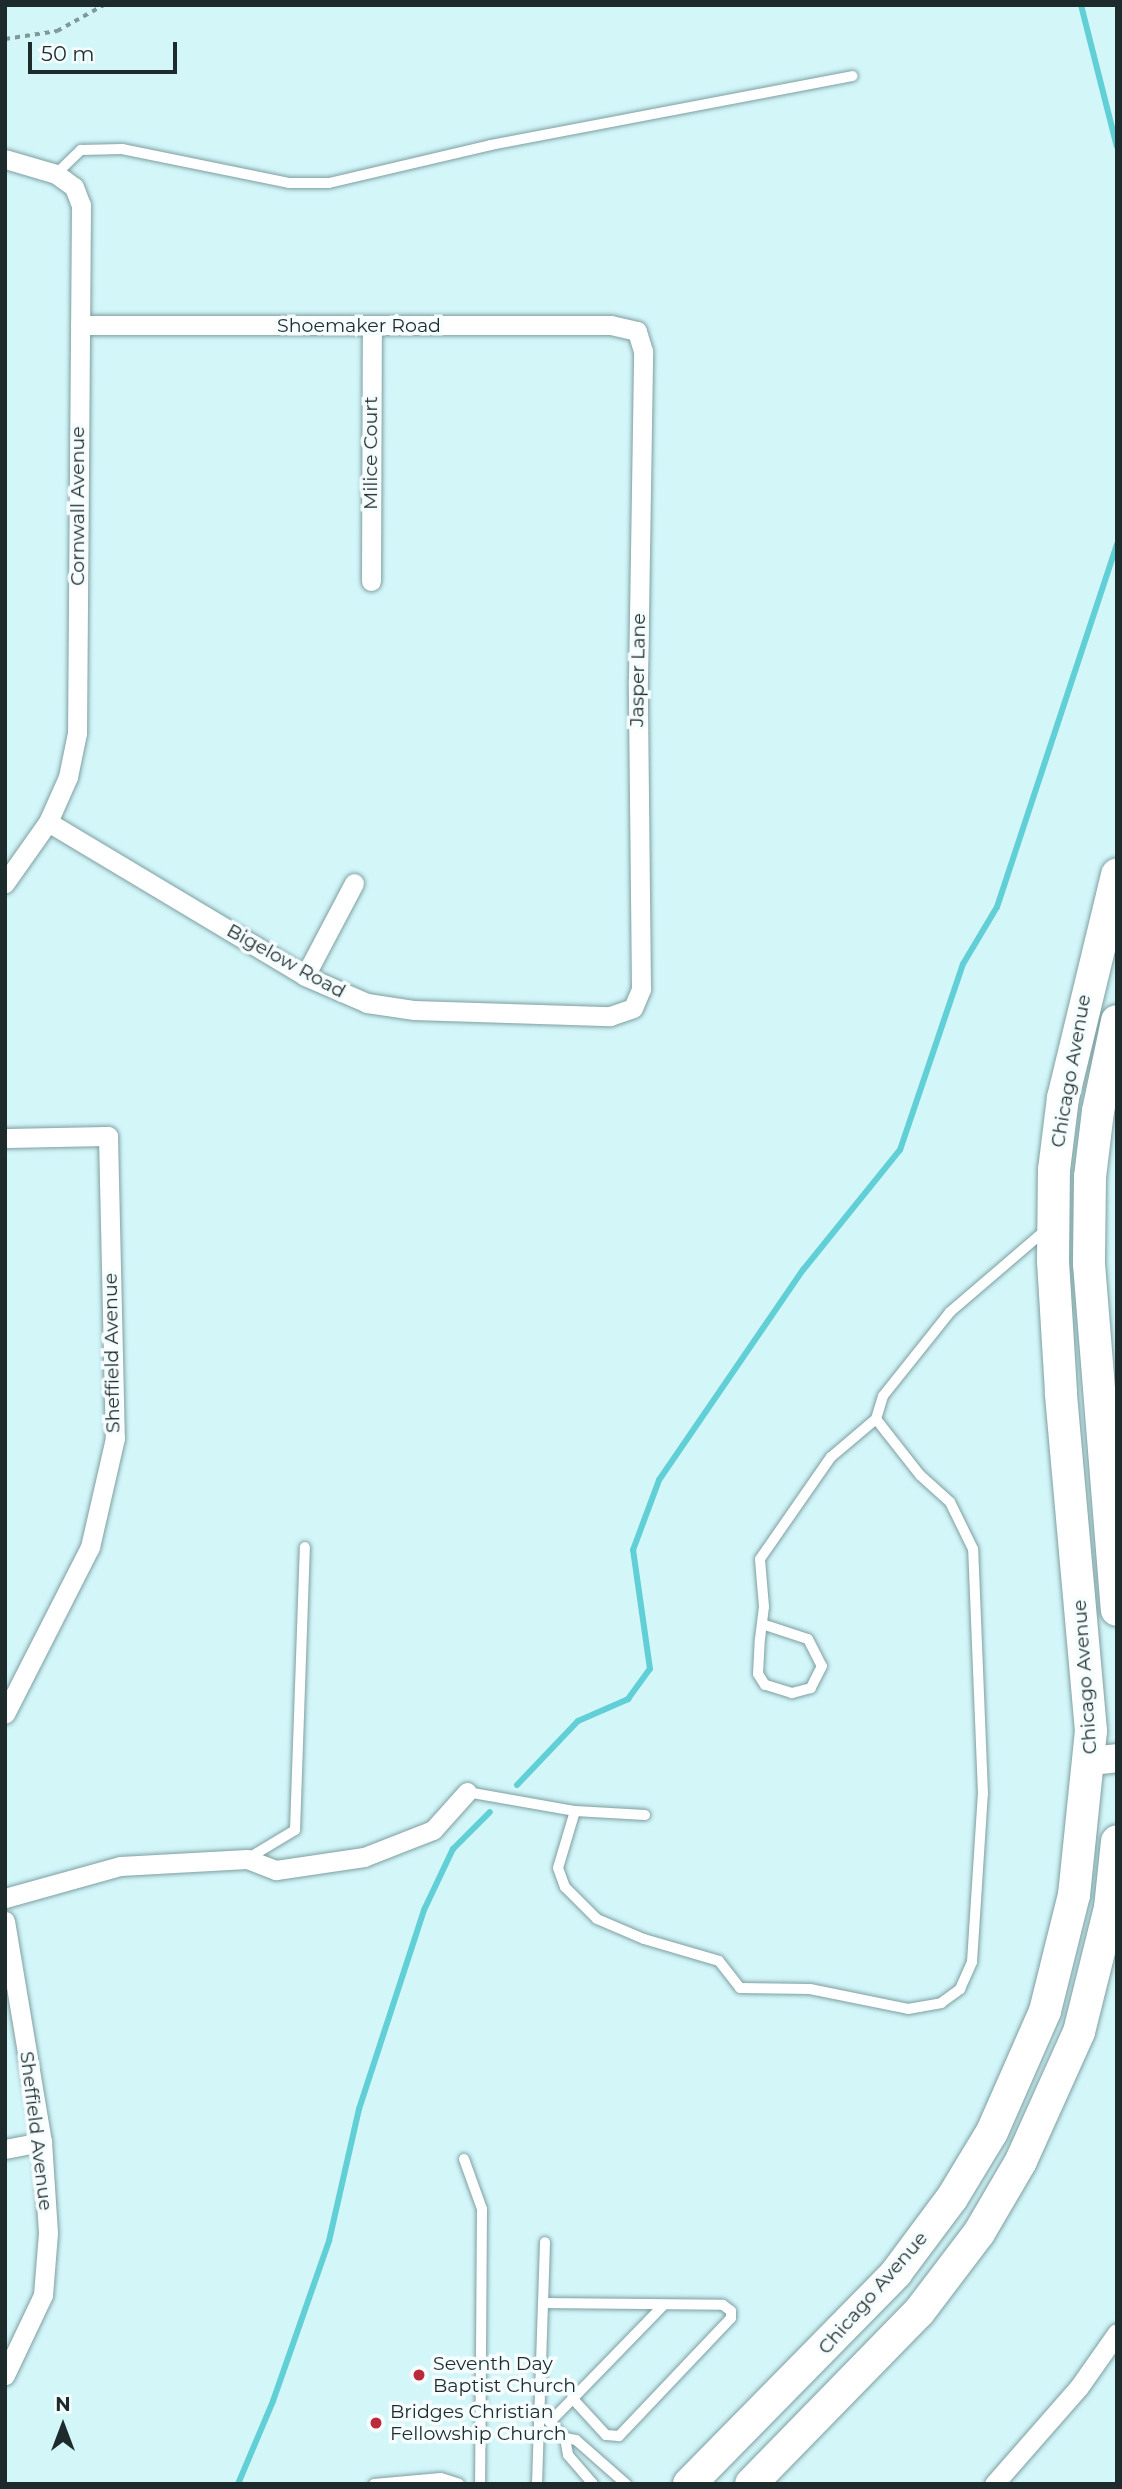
<!DOCTYPE html>
<html>
<head>
<meta charset="utf-8">
<style>
	body { margin:0 }
	#map { position:relative; width:1122px; height:2489px; overflow:hidden; background:#d3f6f9; font-family:Montserrat,sans-serif }
	div>[style] { position:absolute }
	[style*='--x'] { left:calc(var(--x)*1px); top:calc(var(--y)*1px); width:calc(var(--w)*1px); rotate:calc(var(--a)*1deg) }
	.stream>* { height:6px; margin:-3px; padding:0 3px; transform-origin:3px; border-radius:3px; background:#61cfd6 }
	.path>* { height:3.5px; margin-top:-1.75px; transform-origin:0; background:repeating-linear-gradient(90deg,#7f989a 0 5px,transparent 0 10px) }
	.roads { filter:drop-shadow(0 0 2px #7e9fa1) drop-shadow(0 0 2px #7e9fa1) }
	.lane>* { height:10px; margin:-5px; padding:0 5px; transform-origin:5px; border-radius:5px; background:#fff }
	.street>* { height:19px; margin:-9.5px; padding:0 9.5px; transform-origin:9.5px; border-radius:9.5px; background:#fff }
	.secondary>* { height:28px; margin:-14px; padding:0 14px; transform-origin:14px; border-radius:14px; background:#fff }
	.primary>* { height:32px; margin:-16px; padding:0 16px; transform-origin:16px; border-radius:16px; background:#fff }
	.dots>* { width:19px; height:19px; translate:-50% -50%; box-sizing:border-box; border:4px solid #f6fdfe; border-radius:50% }
	span { translate:-50% -50%; white-space:nowrap; text-align:center; line-height:1.15; -webkit-text-stroke:7px #f6fdfe; paint-order:stroke }
	.street-label { font-size:19px; color:#1e2b2c }
	.poi-label { font-size:19px; color:#1e2b2c }
	.left { translate:0 -50%; text-align:left }
	.frame { position:absolute; inset:0; border:7px solid #1e2b2c; pointer-events:none }
	.north { position:absolute; left:28px; top:2391px; width:70px; height:70px; -webkit-text-stroke:5px #f6fdfe; paint-order:stroke; rotate:0deg; font-size:19px; font-weight:700; line-height:28px; text-align:center; color:#1e2b2c }
	.north::after { content:''; display:block; margin:auto; width:24px; height:32px; background:#1e2b2c; clip-path:polygon(50% 0,100% 100%,50% 72%,0 100%) }
	.scale { position:absolute; left:28px; top:42px; width:149px; height:32px; box-sizing:border-box; border:4px solid #1e2b2c; border-top:0; padding-left:9px; font-size:21px; line-height:24px; white-space:nowrap; color:#1e2b2c; -webkit-text-stroke:5px #f6fdfe; paint-order:stroke }
</style>
</head>
<body>
<div id="map">
	<div class="stream">
		<div style="--x:1081;--y:5;--w:146;--a:75.8"></div>
		<div style="--x:517;--y:1785;--w:88;--a:-46.4"></div>
		<div style="--x:578;--y:1721;--w:55;--a:-23.7"></div>
		<div style="--x:628;--y:1699;--w:37;--a:-54"></div>
		<div style="--x:650;--y:1669;--w:120;--a:-98.1"></div>
		<div style="--x:633;--y:1550;--w:75;--a:-69.6"></div>
		<div style="--x:659;--y:1480;--w:255;--a:-55.6"></div>
		<div style="--x:803;--y:1270;--w:154;--a:-51.1"></div>
		<div style="--x:900;--y:1150;--w:196;--a:-71.3"></div>
		<div style="--x:963;--y:964;--w:66;--a:-59.2"></div>
		<div style="--x:997;--y:907;--w:382;--a:-71.7"></div>
		<div style="--x:238;--y:2484;--w:90;--a:-67.1"></div>
		<div style="--x:273;--y:2401;--w:170;--a:-70.7"></div>
		<div style="--x:329;--y:2241;--w:135;--a:-77.2"></div>
		<div style="--x:359;--y:2109;--w:209;--a:-71.9"></div>
		<div style="--x:424;--y:1910;--w:68;--a:-64.6"></div>
		<div style="--x:453;--y:1849;--w:52;--a:-45"></div>
	</div>
	<div class="path">
		<div style="--x:5;--y:39;--w:53;--a:-8.7"></div>
		<div style="--x:57;--y:31;--w:54;--a:-29"></div>
	</div>
	<div class="roads">
		<div class="lane">
			<div style="--x:56;--y:174;--w:35;--a:-44"></div>
			<div style="--x:81;--y:150;--w:41;--a:-1.4"></div>
			<div style="--x:122;--y:149;--w:170;--a:11.5"></div>
			<div style="--x:289;--y:183;--w:40;--a:0"></div>
			<div style="--x:329;--y:183;--w:166;--a:-13.2"></div>
			<div style="--x:491;--y:145;--w:368;--a:-10.8"></div>
			<div style="--x:762;--y:1624;--w:48;--a:18.1"></div>
			<div style="--x:808;--y:1639;--w:30;--a:63"></div>
			<div style="--x:822;--y:1666;--w:25;--a:117"></div>
			<div style="--x:811;--y:1688;--w:20;--a:165"></div>
			<div style="--x:792;--y:1693;--w:28;--a:-163"></div>
			<div style="--x:765;--y:1685;--w:13;--a:-122"></div>
			<div style="--x:758;--y:1674;--w:35;--a:-87"></div>
			<div style="--x:760;--y:1639;--w:32;--a:-83"></div>
			<div style="--x:764;--y:1607;--w:48;--a:-94.8"></div>
			<div style="--x:760;--y:1559;--w:124;--a:-55.2"></div>
			<div style="--x:831;--y:1457;--w:59;--a:-40.2"></div>
			<div style="--x:467;--y:1792;--w:110;--a:10"></div>
			<div style="--x:645;--y:1815;--w:70;--a:-176.7"></div>
			<div style="--x:575;--y:1811;--w:59;--a:106.6"></div>
			<div style="--x:558;--y:1868;--w:20;--a:70"></div>
			<div style="--x:565;--y:1887;--w:45;--a:45"></div>
			<div style="--x:597;--y:1919;--w:51;--a:23.1"></div>
			<div style="--x:644;--y:1939;--w:78;--a:16.3"></div>
			<div style="--x:719;--y:1961;--w:34;--a:52"></div>
			<div style="--x:740;--y:1988;--w:70;--a:0.8"></div>
			<div style="--x:810;--y:1989;--w:100;--a:11.5"></div>
			<div style="--x:908;--y:2009;--w:34;--a:-10"></div>
			<div style="--x:941;--y:2003;--w:24;--a:-36"></div>
			<div style="--x:960;--y:1989;--w:30;--a:-66"></div>
			<div style="--x:972;--y:1962;--w:168;--a:-86.3"></div>
			<div style="--x:983;--y:1794;--w:245;--a:-92.3"></div>
			<div style="--x:973;--y:1549;--w:52;--a:-116.1"></div>
			<div style="--x:950;--y:1502;--w:40;--a:-138"></div>
			<div style="--x:920;--y:1475;--w:71;--a:-128.2"></div>
			<div style="--x:876;--y:1419;--w:24;--a:-73"></div>
			<div style="--x:883;--y:1396;--w:107;--a:-51.4"></div>
			<div style="--x:950;--y:1312;--w:129;--a:-40.6"></div>
			<div style="--x:247;--y:1859;--w:56;--a:-31.1"></div>
			<div style="--x:295;--y:1830;--w:283;--a:-88"></div>
			<div style="--x:464;--y:2159;--w:53;--a:70.2"></div>
			<div style="--x:482;--y:2209;--w:275;--a:90.4"></div>
			<div style="--x:544;--y:2303;--w:179;--a:0.6"></div>
			<div style="--x:723;--y:2305;--w:10;--a:37"></div>
			<div style="--x:731;--y:2311;--w:7;--a:90"></div>
			<div style="--x:731;--y:2318;--w:163;--a:133.5"></div>
			<div style="--x:619;--y:2436;--w:13;--a:-176"></div>
			<div style="--x:606;--y:2435;--w:50;--a:-132.6"></div>
			<div style="--x:546;--y:2418;--w:28;--a:46"></div>
			<div style="--x:565;--y:2438;--w:17;--a:80"></div>
			<div style="--x:568;--y:2455;--w:38;--a:49"></div>
			<div style="--x:550;--y:2422;--w:162;--a:-45.8"></div>
			<div style="--x:565;--y:2438;--w:11;--a:10"></div>
			<div style="--x:576;--y:2440;--w:67;--a:41.3"></div>
			<div style="--x:374;--y:2484;--w:67;--a:-5.1"></div>
			<div style="--x:441;--y:2478;--w:19;--a:18"></div>
			<div style="--x:537;--y:2484;--w:242;--a:-88.1"></div>
		</div>
		<div class="street">
			<div style="--x:5;--y:159;--w:53;--a:16.4"></div>
			<div style="--x:56;--y:174;--w:22;--a:36"></div>
			<div style="--x:74;--y:187;--w:19;--a:69"></div>
			<div style="--x:81;--y:205;--w:528;--a:90.43"></div>
			<div style="--x:77;--y:733;--w:45;--a:101.6"></div>
			<div style="--x:68;--y:777;--w:49;--a:114"></div>
			<div style="--x:48;--y:822;--w:75;--a:125.2"></div>
			<div style="--x:371;--y:581;--w:255;--a:-89.8"></div>
			<div style="--x:48;--y:822;--w:300;--a:30.9"></div>
			<div style="--x:305;--y:976;--w:68;--a:23.5"></div>
			<div style="--x:367;--y:1003;--w:48;--a:8.5"></div>
			<div style="--x:414;--y:1010;--w:196;--a:1.8"></div>
			<div style="--x:610;--y:1016;--w:24;--a:-19"></div>
			<div style="--x:633;--y:1008;--w:21;--a:-67"></div>
			<div style="--x:641;--y:989;--w:309;--a:-90.6"></div>
			<div style="--x:638;--y:680;--w:329;--a:-89.1"></div>
			<div style="--x:643;--y:351;--w:21;--a:-107"></div>
			<div style="--x:637;--y:331;--w:27;--a:-167"></div>
			<div style="--x:611;--y:325;--w:531;--a:180"></div>
			<div style="--x:305;--y:976;--w:105;--a:-62.2"></div>
			<div style="--x:5;--y:1138;--w:103;--a:-1.1"></div>
			<div style="--x:108;--y:1136;--w:302;--a:88.7"></div>
			<div style="--x:115;--y:1438;--w:112;--a:102.9"></div>
			<div style="--x:90;--y:1547;--w:187;--a:117"></div>
			<div style="--x:5;--y:1898;--w:119;--a:-15.5"></div>
			<div style="--x:120;--y:1866;--w:127;--a:-3.2"></div>
			<div style="--x:247;--y:1859;--w:31;--a:21"></div>
			<div style="--x:276;--y:1870;--w:89;--a:-8.4"></div>
			<div style="--x:364;--y:1857;--w:74;--a:-21.4"></div>
			<div style="--x:433;--y:1830;--w:51;--a:-48.2"></div>
			<div style="--x:5;--y:1921;--w:224;--a:80.5"></div>
			<div style="--x:42;--y:2142;--w:91;--a:86.2"></div>
			<div style="--x:48;--y:2233;--w:62;--a:94.6"></div>
			<div style="--x:43;--y:2295;--w:89;--a:115.4"></div>
			<div style="--x:5;--y:2149;--w:38;--a:-11"></div>
			<div style="--x:994;--y:2484;--w:129;--a:-48.8"></div>
			<div style="--x:1079;--y:2387;--w:66;--a:-54.9"></div>
		</div>
		<div class="secondary">
			<div style="--x:1090;--y:1761;--w:27;--a:-6"></div>
		</div>
		<div class="primary">
			<div style="--x:1117;--y:1021;--w:92;--a:101.9"></div>
			<div style="--x:1098;--y:1111;--w:66;--a:96.9"></div>
			<div style="--x:1090;--y:1177;--w:87;--a:90.7"></div>
			<div style="--x:1089;--y:1264;--w:347;--a:85.4"></div>
			<div style="--x:689;--y:2484;--w:296;--a:-45.5"></div>
			<div style="--x:896;--y:2273;--w:94;--a:-53.3"></div>
			<div style="--x:952;--y:2198;--w:77;--a:-58.8"></div>
			<div style="--x:992;--y:2132;--w:132;--a:-66.3"></div>
			<div style="--x:1045;--y:2011;--w:120;--a:-76"></div>
			<div style="--x:1074;--y:1895;--w:165;--a:-84.1"></div>
			<div style="--x:1091;--y:1731;--w:340;--a:-95.1"></div>
			<div style="--x:1061;--y:1392;--w:131;--a:-93.5"></div>
			<div style="--x:1053;--y:1261;--w:91;--a:-89.4"></div>
			<div style="--x:1054;--y:1170;--w:73;--a:-82.9"></div>
			<div style="--x:1063;--y:1098;--w:230;--a:-76.4"></div>
			<div style="--x:751;--y:2484;--w:240;--a:-45.7"></div>
			<div style="--x:919;--y:2312;--w:99;--a:-52.8"></div>
			<div style="--x:979;--y:2233;--w:83;--a:-59.7"></div>
			<div style="--x:1021;--y:2161;--w:141;--a:-65.8"></div>
			<div style="--x:1079;--y:2032;--w:128;--a:-76"></div>
			<div style="--x:1110;--y:1908;--w:67;--a:-84"></div>
		</div>
	</div>
	<div class="dots">
		<div style="left:419px;top:2375px;background:#bb2a3a"></div>
		<div style="left:376px;top:2423px;background:#bb2a3a"></div>
	</div>
	<div class="street-label">
		<span style="left:359px;top:326px">Shoemaker Road</span>
		<span style="left:371px;top:453px;rotate:-90deg">Milice Court</span>
		<span style="left:78px;top:506px;rotate:-90deg">Cornwall Avenue</span>
		<span style="left:638px;top:670px;rotate:-89deg">Jasper Lane</span>
		<span style="left:286px;top:961px;rotate:29deg">Bigelow Road</span>
		<span style="left:1071px;top:1071px;rotate:-80deg">Chicago Avenue</span>
		<span style="left:112px;top:1353px;rotate:-91deg">Sheffield Avenue</span>
		<span style="left:1085px;top:1677px;rotate:-94deg">Chicago Avenue</span>
		<span style="left:36px;top:2131px;rotate:83deg">Sheffield Avenue</span>
		<span style="left:873px;top:2293px;rotate:-49deg">Chicago Avenue</span>
	</div>
	<div class="poi-label">
		<span class="left" style="left:433px;top:2375px">Seventh Day<br>Baptist Church</span>
		<span class="left" style="left:390px;top:2423px">Bridges Christian<br>Fellowship Church</span>
	</div>
	<div class="frame"></div>
	<div class="north">N</div>
	<div class="scale">50 m</div>
</div>
</body>
</html>
